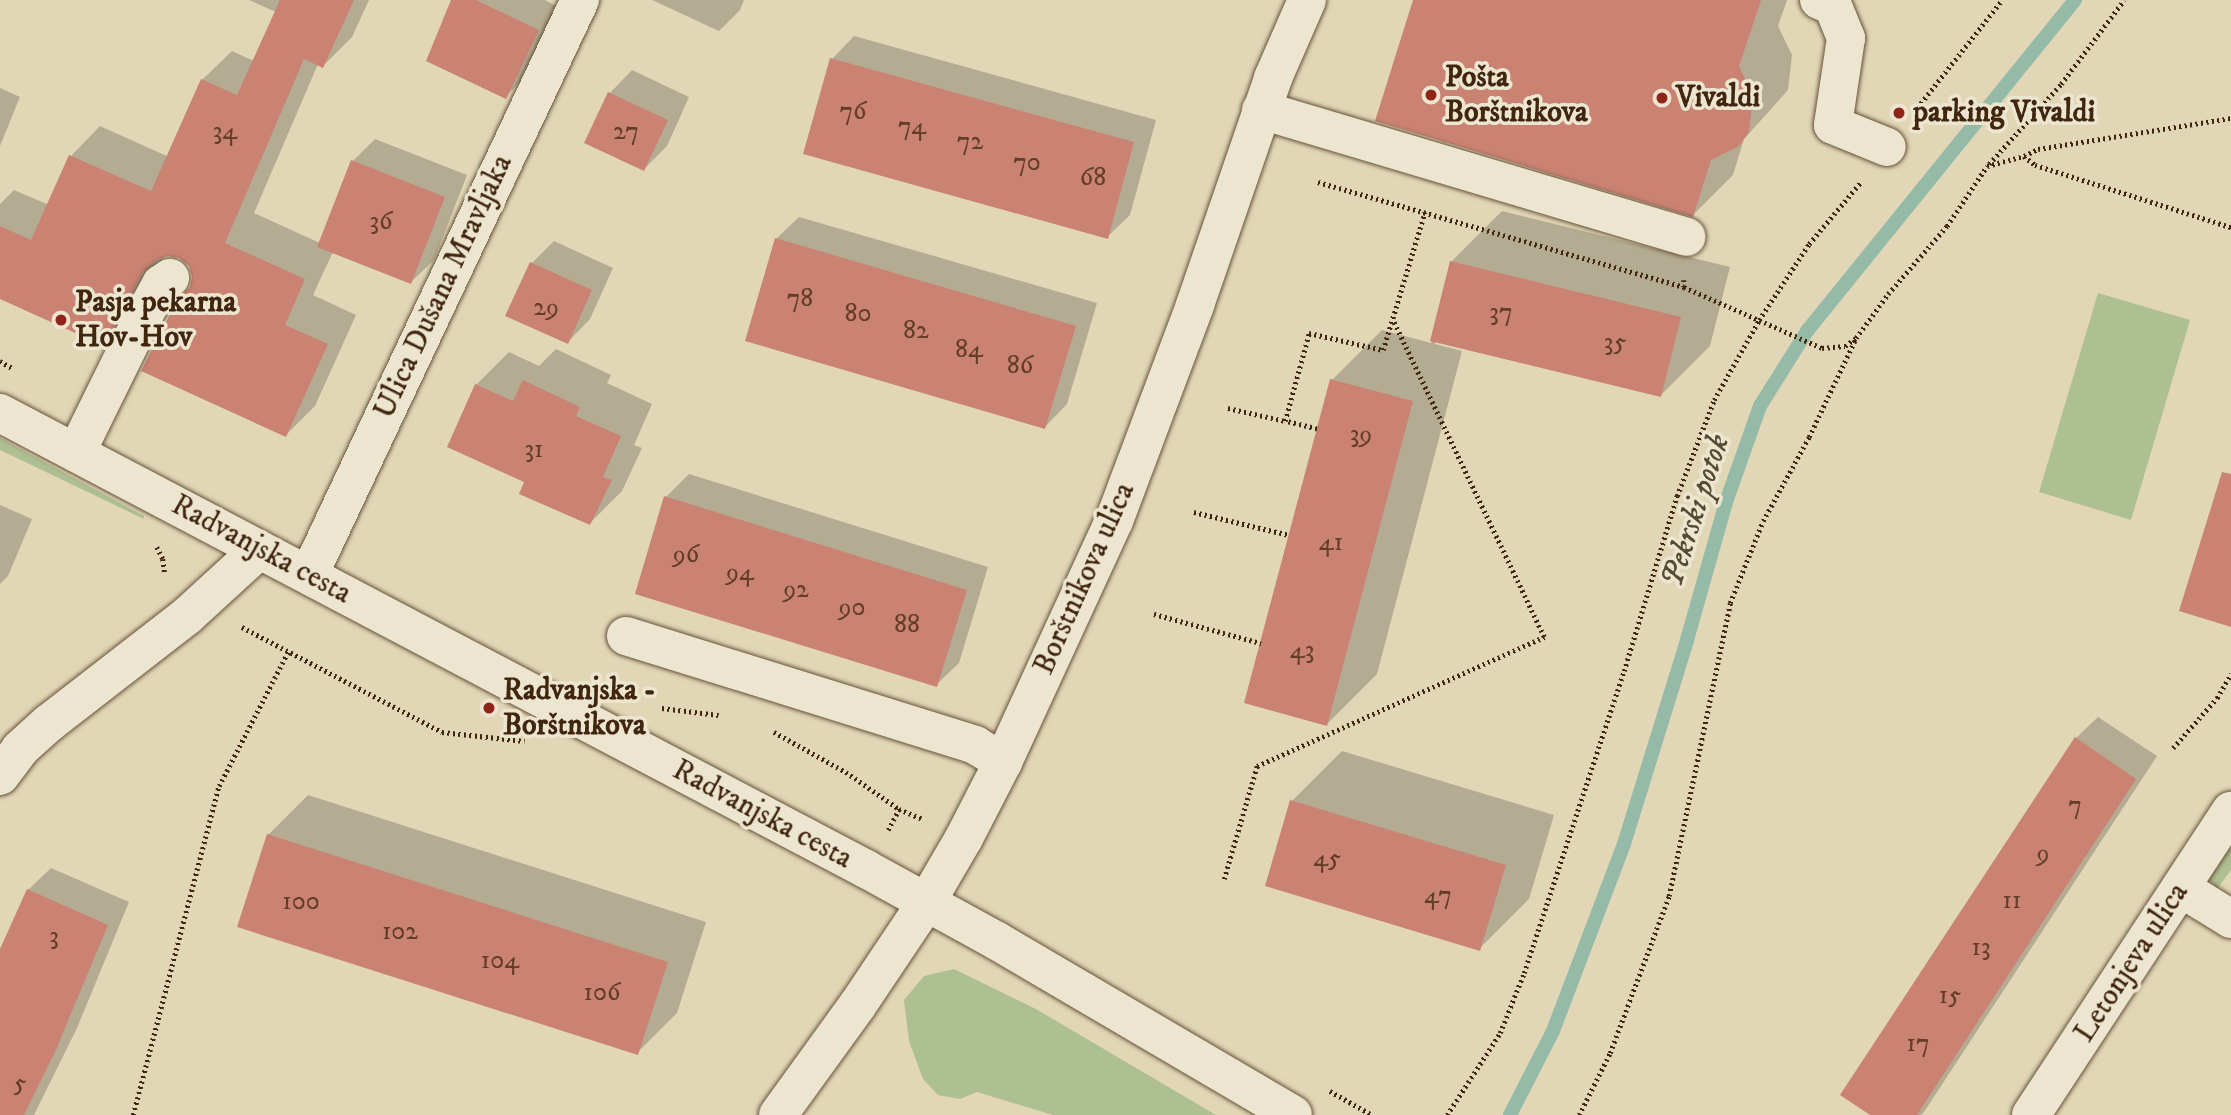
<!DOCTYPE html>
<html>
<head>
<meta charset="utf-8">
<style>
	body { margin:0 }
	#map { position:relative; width:2231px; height:1115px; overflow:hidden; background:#e1d7b7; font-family:"IM FELL DW Pica",serif }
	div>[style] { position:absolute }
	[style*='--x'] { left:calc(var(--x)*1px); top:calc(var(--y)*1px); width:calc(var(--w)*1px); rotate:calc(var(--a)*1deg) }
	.green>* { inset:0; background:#aebf92 }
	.shadow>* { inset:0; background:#0003 }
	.stream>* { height:14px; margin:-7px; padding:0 7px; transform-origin:7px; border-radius:7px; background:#95baa8 }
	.building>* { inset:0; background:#ca8273 }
	.path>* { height:4.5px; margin-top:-2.25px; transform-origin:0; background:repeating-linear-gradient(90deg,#41260f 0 2px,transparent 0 5.5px) }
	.roads { filter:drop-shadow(0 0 2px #695239) drop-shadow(0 0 2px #695239) }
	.minor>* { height:38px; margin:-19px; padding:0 19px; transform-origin:19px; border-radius:19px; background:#ece5d0 }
	.dots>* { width:19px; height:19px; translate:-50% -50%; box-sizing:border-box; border:4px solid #ece5d0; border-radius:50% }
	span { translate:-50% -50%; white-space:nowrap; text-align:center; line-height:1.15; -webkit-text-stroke:7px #ece5d0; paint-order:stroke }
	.number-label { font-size:26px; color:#633d28 }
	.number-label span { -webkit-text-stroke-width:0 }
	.poi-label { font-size:30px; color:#41260f; font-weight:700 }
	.left { translate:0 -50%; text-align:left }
	.street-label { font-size:30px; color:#41260f }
	.water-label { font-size:32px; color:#564b35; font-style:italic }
</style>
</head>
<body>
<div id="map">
	<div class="green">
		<div style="clip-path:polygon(2098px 293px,2190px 320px,2131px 520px,2039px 492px)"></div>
		<div style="clip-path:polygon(0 438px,144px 516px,144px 519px,0 450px)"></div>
		<div style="clip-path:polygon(2231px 842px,2231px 870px,2217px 889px,2208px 878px)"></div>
		<div style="clip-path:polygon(954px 969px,1036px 1009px,1216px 1115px,1053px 1115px,977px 1092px,960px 1099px,938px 1095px,923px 1079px,909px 1041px,904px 1000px,924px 976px)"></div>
	</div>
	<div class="shadow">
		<div style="clip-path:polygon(249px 0,369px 0,352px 37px,323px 66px,318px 64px,254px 213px,320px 243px,353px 161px,375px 139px,467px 175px,434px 260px,411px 282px,333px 252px,313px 295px,356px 315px,315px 406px,286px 435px,191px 288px,194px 277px,190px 265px,180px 257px,164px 256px,133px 314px,104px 344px,0 297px,0 204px,14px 190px,49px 205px,71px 156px,100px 126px,169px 157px,202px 80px,232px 51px,254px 61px,276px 12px)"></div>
		<div style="clip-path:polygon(453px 0,545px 0,560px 8px,528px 74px,505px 97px)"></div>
		<div style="clip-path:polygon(652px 0,744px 0,740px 10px,719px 31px)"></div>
		<div style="clip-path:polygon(1415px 0,1787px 0,1778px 26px,1792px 55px,1788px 90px,1744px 139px,1733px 175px,1693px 215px)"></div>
		<div style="clip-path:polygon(854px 36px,1156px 120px,1130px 215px,1107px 237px,832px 59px)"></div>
		<div style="clip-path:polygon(632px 70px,689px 97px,667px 146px,644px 169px,610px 93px)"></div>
		<div style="clip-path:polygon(0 88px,20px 97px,0 146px)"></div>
		<div style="clip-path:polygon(1502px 211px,1730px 267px,1710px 346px,1660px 396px,1436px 341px,1435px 344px,1462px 351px,1377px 674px,1327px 724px,1247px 702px,1332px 380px,1382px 330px,1431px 343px,1452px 261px)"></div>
		<div style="clip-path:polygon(799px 217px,1097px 303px,1067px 404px,1045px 427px,776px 239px)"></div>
		<div style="clip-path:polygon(554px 241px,613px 268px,590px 319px,568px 342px,532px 263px)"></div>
		<div style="clip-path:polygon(556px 349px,611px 375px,607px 383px,652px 404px,634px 445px,642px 448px,622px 491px,590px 523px,527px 481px,449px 446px,476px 385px,509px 352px,539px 366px)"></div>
		<div style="clip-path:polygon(689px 474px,988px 567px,959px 663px,936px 685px,666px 497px)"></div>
		<div style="clip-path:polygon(0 505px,32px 519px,8px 576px,0 584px)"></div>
		<div style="clip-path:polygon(2098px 717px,2157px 756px,1924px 1112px,1921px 1115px,1873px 1115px,2076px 738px)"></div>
		<div style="clip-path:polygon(1342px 751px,1554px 815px,1529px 899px,1479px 949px,1292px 801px)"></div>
		<div style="clip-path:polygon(308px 795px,706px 922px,677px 1013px,637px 1053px,268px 835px)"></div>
		<div style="clip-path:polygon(51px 868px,129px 902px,77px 1028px,34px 1115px,0 1115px,0 953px,28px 890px)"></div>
	</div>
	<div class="stream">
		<div style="--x:1510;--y:1115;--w:94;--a:-62.9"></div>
		<div style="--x:1553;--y:1031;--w:200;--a:-69.2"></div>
		<div style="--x:1624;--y:844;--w:214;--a:-72.8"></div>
		<div style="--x:1687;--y:640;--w:143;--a:-74.2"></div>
		<div style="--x:1726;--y:502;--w:102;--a:-70.5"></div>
		<div style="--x:1760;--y:406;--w:89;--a:-57.9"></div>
		<div style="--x:1807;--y:331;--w:426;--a:-51"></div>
	</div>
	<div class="building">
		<div style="clip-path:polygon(280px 0,354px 0,323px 68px,304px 59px,225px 243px,305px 279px,285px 325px,328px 344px,286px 437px,141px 371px,178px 299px,190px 287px,192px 277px,189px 266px,179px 258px,169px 256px,158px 259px,142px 273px,104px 346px,0 299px,0 226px,31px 240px,69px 155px,151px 191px,201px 79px,237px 95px)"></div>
		<div style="clip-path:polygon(451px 0,476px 0,539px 30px,506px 99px,426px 61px)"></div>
		<div style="clip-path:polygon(1413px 0,1761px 0,1739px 66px,1753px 96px,1749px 132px,1739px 146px,1711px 160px,1693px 217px,1375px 121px)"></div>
		<div style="clip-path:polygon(830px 58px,1134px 142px,1108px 239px,803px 154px)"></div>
		<div style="clip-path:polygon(608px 92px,668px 120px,644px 171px,584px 143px)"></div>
		<div style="clip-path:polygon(351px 160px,445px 197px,411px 284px,317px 247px)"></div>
		<div style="clip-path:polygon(775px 238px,1076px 326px,1045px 429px,745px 341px)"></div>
		<div style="clip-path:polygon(1450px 261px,1681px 317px,1661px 397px,1430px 341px)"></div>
		<div style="clip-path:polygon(530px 262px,592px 290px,568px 344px,505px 316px)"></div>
		<div style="clip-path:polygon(1330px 379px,1413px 401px,1327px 726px,1244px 703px)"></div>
		<div style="clip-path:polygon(523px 380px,580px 407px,576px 416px,621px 436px,603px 477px,612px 480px,590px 525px,519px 494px,524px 482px,447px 447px,475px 384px,513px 401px)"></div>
		<div style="clip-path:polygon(2222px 472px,2231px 474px,2231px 627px,2179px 611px)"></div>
		<div style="clip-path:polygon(664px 496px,967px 590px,937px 687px,635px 594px)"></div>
		<div style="clip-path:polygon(2075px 737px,2136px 779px,1917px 1115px,1870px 1115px,1840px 1095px)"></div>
		<div style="clip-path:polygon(1290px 800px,1506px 865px,1480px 951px,1265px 886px)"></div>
		<div style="clip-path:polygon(267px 834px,668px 962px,638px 1055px,237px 927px)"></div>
		<div style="clip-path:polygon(27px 889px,108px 925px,55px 1052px,24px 1115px,0 1115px,0 949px)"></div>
	</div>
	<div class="path">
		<div style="--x:1914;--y:112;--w:142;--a:-51.8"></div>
		<div style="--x:2024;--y:156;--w:16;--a:-27"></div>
		<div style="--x:2038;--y:149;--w:195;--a:-9.1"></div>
		<div style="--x:1989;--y:164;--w:108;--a:-48"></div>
		<div style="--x:2061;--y:84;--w:105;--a:-53.1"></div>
		<div style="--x:1318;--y:182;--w:381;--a:16"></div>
		<div style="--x:1684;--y:280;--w:7;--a:90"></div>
		<div style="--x:1684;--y:287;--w:151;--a:23.8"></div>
		<div style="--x:1822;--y:348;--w:23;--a:-5"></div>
		<div style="--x:1845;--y:346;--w:14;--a:-36"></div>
		<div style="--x:1856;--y:338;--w:54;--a:-54"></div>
		<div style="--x:1888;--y:294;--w:90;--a:-49.1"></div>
		<div style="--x:1947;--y:226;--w:72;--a:-56.3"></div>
		<div style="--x:1987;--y:166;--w:38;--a:-15"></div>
		<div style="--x:2024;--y:156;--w:14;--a:39"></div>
		<div style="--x:2035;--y:165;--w:206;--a:17.6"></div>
		<div style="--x:0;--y:361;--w:16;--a:30"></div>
		<div style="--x:1228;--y:408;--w:58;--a:12.8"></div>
		<div style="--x:1317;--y:429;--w:33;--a:-166"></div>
		<div style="--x:1285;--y:421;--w:91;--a:-74.7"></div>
		<div style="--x:1309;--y:333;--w:76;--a:12.9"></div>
		<div style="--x:1383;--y:350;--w:144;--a:-73.1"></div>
		<div style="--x:1194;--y:512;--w:98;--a:13.6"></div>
		<div style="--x:157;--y:547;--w:13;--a:63"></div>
		<div style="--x:163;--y:559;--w:16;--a:83"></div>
		<div style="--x:1154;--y:614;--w:111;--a:15.2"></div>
		<div style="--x:242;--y:627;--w:226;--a:27.7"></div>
		<div style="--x:442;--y:732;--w:83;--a:6.2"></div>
		<div style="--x:662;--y:708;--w:57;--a:7"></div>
		<div style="--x:774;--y:732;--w:82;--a:29.1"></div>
		<div style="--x:846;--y:772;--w:65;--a:34.9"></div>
		<div style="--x:899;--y:809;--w:26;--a:23"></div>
		<div style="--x:2173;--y:748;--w:67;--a:-48.7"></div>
		<div style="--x:2217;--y:698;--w:28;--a:-60"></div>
		<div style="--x:888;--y:830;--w:24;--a:-62"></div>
		<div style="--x:1224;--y:879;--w:118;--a:-73.7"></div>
		<div style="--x:1257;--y:766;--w:315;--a:-24.2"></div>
		<div style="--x:1544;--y:637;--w:351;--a:-115.5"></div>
		<div style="--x:1330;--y:1091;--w:48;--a:29.7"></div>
		<div style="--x:133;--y:1115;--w:340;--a:-75.4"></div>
		<div style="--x:219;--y:786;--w:153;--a:-62.8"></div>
		<div style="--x:1447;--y:1115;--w:98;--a:-57.1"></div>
		<div style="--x:1500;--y:1033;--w:65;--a:-68.2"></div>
		<div style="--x:1524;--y:973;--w:318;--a:-71.7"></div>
		<div style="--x:1624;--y:671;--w:183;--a:-73.2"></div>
		<div style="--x:1677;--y:496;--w:103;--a:-68.9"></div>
		<div style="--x:1714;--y:400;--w:92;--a:-60.6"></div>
		<div style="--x:1759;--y:320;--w:91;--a:-56.7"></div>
		<div style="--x:1809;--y:244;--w:80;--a:-50.1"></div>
		<div style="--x:1579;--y:1115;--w:69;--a:-63.4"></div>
		<div style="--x:1610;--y:1053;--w:168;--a:-69.4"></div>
		<div style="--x:1669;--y:896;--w:299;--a:-78.2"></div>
		<div style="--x:1730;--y:603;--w:88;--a:-68.1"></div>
		<div style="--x:1763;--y:521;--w:96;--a:-61.3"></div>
		<div style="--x:1809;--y:437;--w:110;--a:-64.6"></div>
	</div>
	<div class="roads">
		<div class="minor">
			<div style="--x:1819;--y:0;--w:15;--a:23"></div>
			<div style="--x:1833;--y:6;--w:35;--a:68"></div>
			<div style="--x:1846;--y:38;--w:88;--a:98.5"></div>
			<div style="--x:1833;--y:125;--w:58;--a:22.2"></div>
			<div style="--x:1261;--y:110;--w:444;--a:16.6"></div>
			<div style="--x:0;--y:413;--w:979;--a:27.77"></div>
			<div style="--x:866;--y:869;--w:149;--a:28.8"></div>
			<div style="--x:997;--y:941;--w:343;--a:30.4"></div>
			<div style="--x:76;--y:453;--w:156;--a:-63.8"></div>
			<div style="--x:145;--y:313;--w:33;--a:-61"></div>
			<div style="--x:161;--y:284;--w:11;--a:-34"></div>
			<div style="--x:309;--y:575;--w:636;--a:-64.77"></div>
			<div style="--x:626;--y:636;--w:366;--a:17.3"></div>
			<div style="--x:975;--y:745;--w:33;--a:31"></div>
			<div style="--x:0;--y:776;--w:34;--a:-53"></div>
			<div style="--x:20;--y:749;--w:39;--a:-42"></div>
			<div style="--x:49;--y:723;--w:175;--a:-37.8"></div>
			<div style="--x:187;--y:616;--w:98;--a:-42.5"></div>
			<div style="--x:2181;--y:888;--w:59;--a:31.8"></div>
			<div style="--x:778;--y:1115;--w:135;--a:-54.1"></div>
			<div style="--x:857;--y:1006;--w:124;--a:-56.2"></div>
			<div style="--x:926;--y:903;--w:75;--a:-59.7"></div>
			<div style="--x:964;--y:838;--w:85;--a:-62.8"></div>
			<div style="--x:1003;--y:762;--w:265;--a:-65.3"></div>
			<div style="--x:1114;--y:521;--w:231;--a:-69.4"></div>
			<div style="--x:1195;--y:305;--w:240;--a:-71"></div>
			<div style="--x:1273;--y:78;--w:85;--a:-66.4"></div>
			<div style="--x:2031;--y:1115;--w:364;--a:-56.7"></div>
		</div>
	</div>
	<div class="dots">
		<div style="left:1431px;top:95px;background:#8f2418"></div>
		<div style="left:1662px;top:98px;background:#8f2418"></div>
		<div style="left:1899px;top:113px;background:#8f2418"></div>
		<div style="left:61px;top:320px;background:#8f2418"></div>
		<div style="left:489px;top:708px;background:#8f2418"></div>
	</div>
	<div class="number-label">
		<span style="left:853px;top:112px">76</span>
		<span style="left:912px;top:127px">74</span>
		<span style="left:225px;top:132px">34</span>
		<span style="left:626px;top:132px">27</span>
		<span style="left:970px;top:142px">72</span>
		<span style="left:1027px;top:163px">70</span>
		<span style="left:1093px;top:178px">68</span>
		<span style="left:381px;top:222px">36</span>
		<span style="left:800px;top:299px">78</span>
		<span style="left:546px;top:308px">29</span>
		<span style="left:1501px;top:313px">37</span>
		<span style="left:858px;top:314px">80</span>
		<span style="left:916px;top:331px">82</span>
		<span style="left:1615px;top:343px">35</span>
		<span style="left:969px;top:350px">84</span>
		<span style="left:1020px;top:366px">86</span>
		<span style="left:1361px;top:435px">39</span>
		<span style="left:534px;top:450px">31</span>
		<span style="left:1331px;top:543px">41</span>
		<span style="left:686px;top:555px">96</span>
		<span style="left:740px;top:573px">94</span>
		<span style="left:796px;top:590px">92</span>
		<span style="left:852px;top:608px">90</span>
		<span style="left:907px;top:625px">88</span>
		<span style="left:1302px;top:651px">43</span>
		<span style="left:2075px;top:806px">7</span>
		<span style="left:2043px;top:854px">9</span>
		<span style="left:1327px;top:859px">45</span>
		<span style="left:1438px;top:896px">47</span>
		<span style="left:2012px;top:901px">11</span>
		<span style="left:301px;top:902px">100</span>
		<span style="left:400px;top:932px">102</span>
		<span style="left:54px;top:937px">3</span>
		<span style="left:1981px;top:948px">13</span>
		<span style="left:500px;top:961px">104</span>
		<span style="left:602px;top:993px">106</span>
		<span style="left:1950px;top:996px">15</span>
		<span style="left:1918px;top:1044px">17</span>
		<span style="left:20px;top:1084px">5</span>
	</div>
	<div class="poi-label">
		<span class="left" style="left:1445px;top:95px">Pošta<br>Borštnikova</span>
		<span class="left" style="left:1676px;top:98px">Vivaldi</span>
		<span class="left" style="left:1913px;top:113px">parking Vivaldi</span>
		<span class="left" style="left:75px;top:320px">Pasja pekarna<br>Hov-Hov</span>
		<span class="left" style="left:503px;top:708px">Radvanjska -<br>Borštnikova</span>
	</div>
	<div class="street-label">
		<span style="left:444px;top:287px;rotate:-65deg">Ulica Dušana Mravljaka</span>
		<span style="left:261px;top:550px;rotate:28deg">Radvanjska cesta</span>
		<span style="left:1085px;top:579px;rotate:-66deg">Borštnikova ulica</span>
		<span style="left:762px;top:815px;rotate:28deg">Radvanjska cesta</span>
		<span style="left:2132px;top:963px;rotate:-57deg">Letonjeva ulica</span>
	</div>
	<div class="water-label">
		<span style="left:1696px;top:511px;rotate:-72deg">Pekrski potok</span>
	</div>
</div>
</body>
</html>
